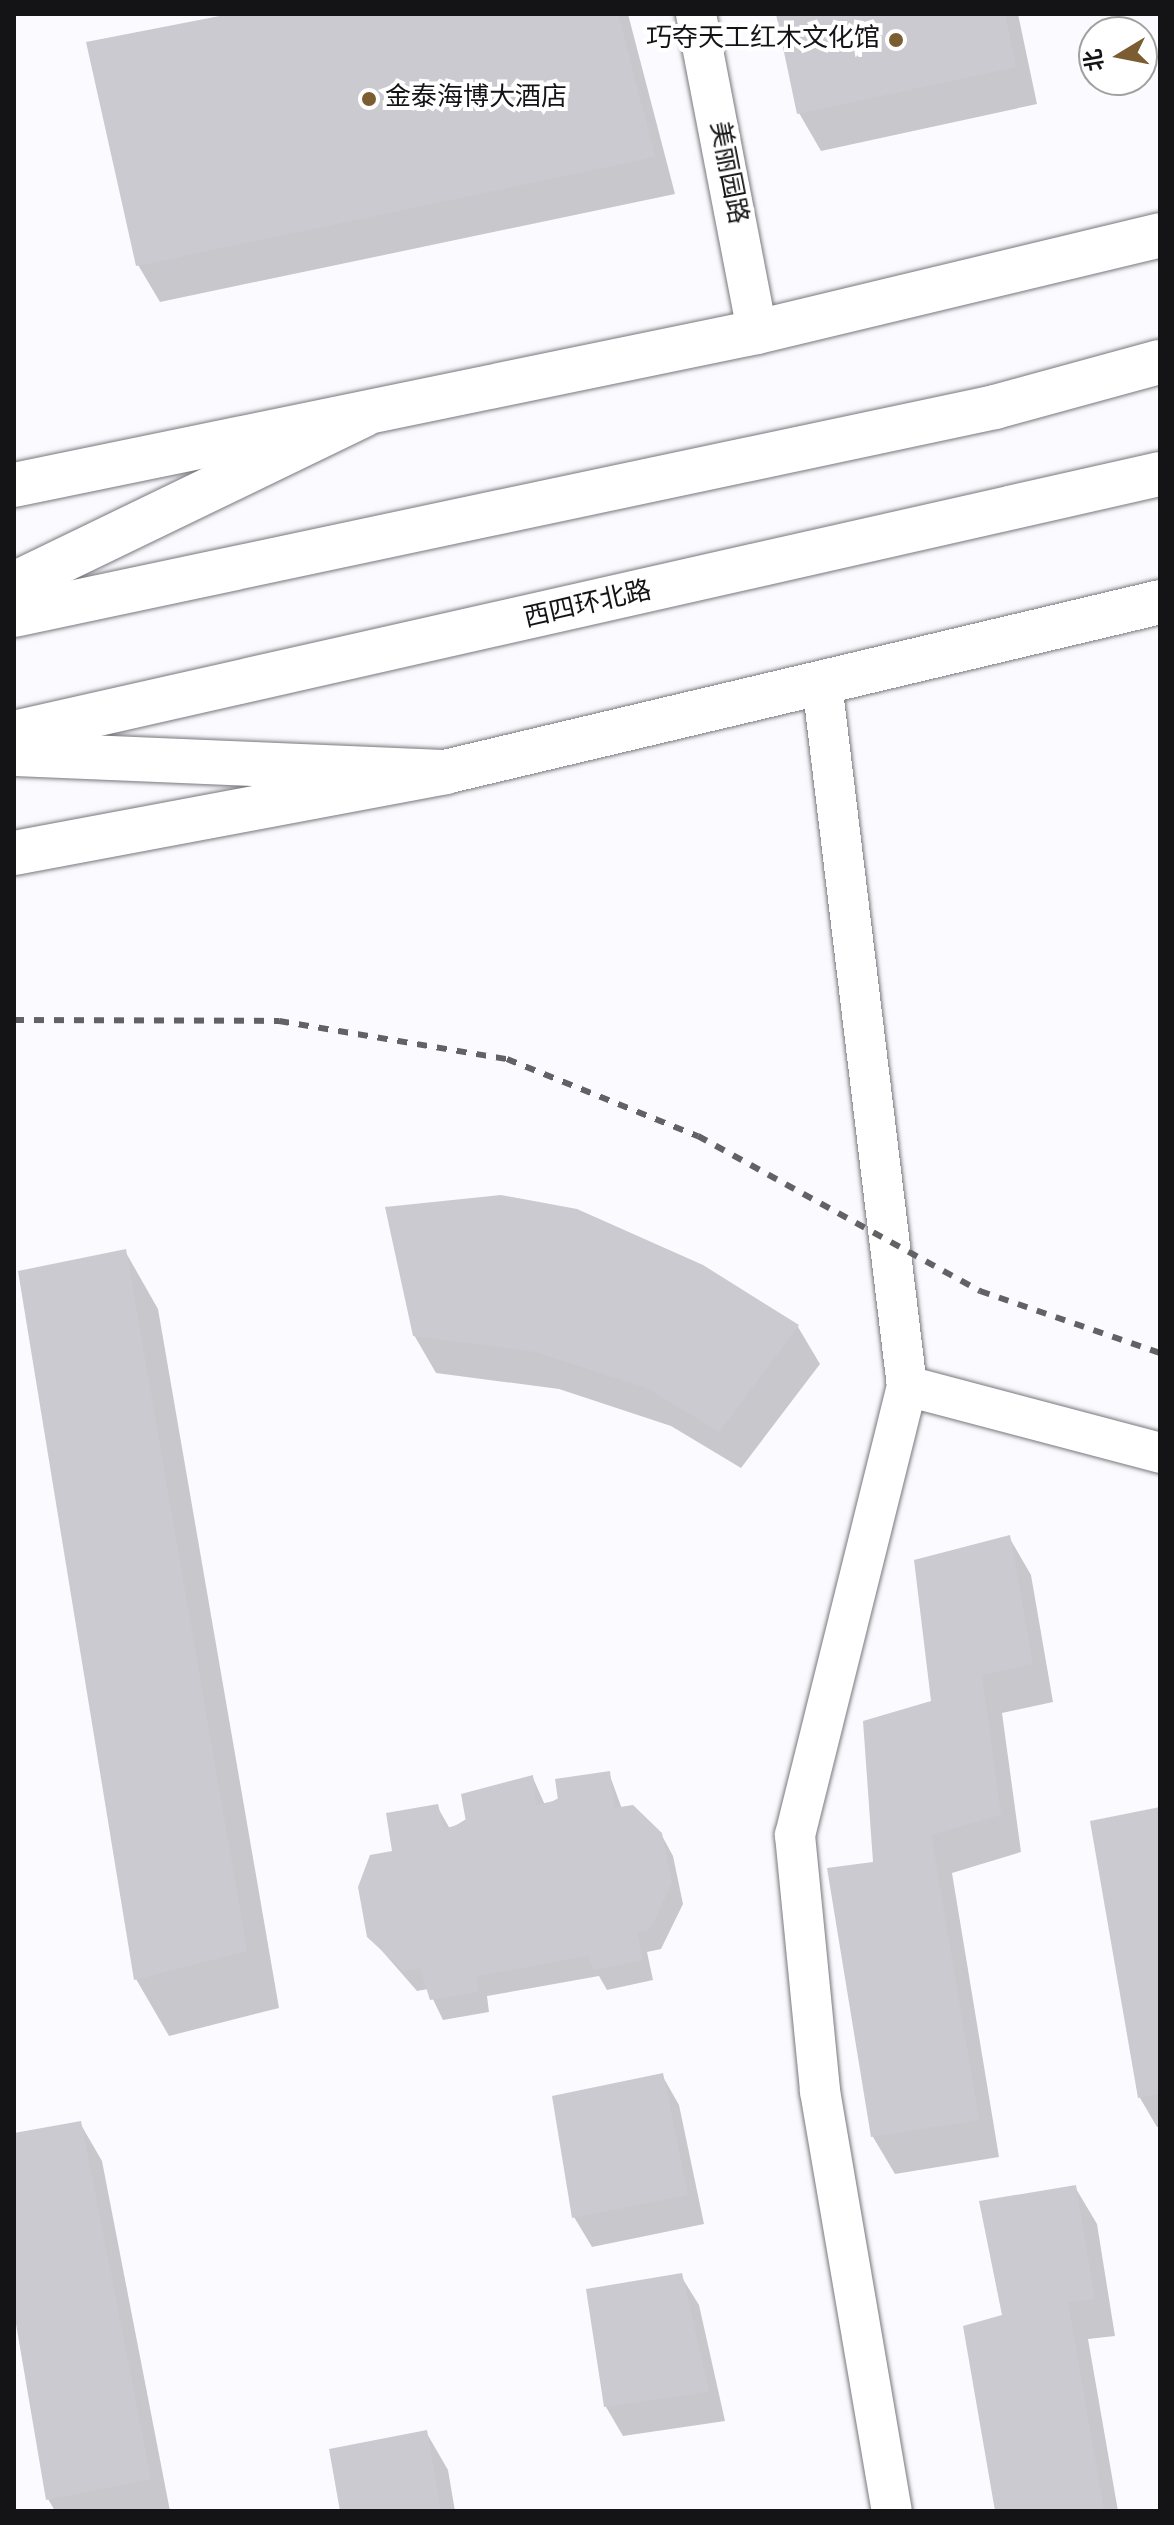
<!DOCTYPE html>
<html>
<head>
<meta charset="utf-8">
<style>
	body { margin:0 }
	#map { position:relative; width:1174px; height:2525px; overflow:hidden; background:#fafaff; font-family:Overpass,"Noto Sans SC",sans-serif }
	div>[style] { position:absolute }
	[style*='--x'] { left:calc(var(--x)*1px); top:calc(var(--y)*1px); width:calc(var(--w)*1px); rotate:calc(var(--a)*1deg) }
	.shadow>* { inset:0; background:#0003 }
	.building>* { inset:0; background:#cacad0 }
	.roads { filter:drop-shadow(0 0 2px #78787d) drop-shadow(0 0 2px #78787d) }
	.street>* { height:40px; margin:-20px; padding:0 20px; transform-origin:20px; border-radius:20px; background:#fff }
	.secondary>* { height:44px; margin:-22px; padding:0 22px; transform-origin:22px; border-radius:22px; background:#fff }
	.highway>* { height:44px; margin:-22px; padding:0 22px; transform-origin:22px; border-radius:22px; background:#fff }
	.rail>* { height:6px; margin-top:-3px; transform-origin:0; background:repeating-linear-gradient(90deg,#626265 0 10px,transparent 0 20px) }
	.dots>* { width:22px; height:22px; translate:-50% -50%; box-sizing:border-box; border:4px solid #fff; border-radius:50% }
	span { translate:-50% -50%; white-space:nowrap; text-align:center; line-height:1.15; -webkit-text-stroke:8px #fff; paint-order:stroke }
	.poi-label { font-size:26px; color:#141416 }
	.right { translate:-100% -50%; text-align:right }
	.left { translate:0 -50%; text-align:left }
	.street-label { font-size:26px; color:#141416 }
	.frame { position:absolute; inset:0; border:16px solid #141416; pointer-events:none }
	.north { position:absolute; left:1078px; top:16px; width:80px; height:80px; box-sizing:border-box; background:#fff; border:2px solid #a1a1a2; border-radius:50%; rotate:260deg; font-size:22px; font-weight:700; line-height:32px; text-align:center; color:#141416 }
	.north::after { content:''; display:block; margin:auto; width:28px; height:36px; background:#7b5d31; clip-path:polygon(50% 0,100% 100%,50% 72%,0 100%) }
</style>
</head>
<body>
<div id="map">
	<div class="shadow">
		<div style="clip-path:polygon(241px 14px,628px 14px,675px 194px,160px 302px,138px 265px)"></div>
		<div style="clip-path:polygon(778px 14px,1018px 14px,1037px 104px,821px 151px,799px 113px)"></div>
		<div style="clip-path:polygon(125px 1251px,158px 1309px,279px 2008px,169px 2036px,136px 1979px)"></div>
		<div style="clip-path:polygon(702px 1266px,798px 1327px,820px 1364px,741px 1468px,671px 1426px,559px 1389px,436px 1373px,414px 1335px)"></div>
		<div style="clip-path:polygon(1009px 1537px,1031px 1575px,1053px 1702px,1002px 1713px,1021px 1852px,952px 1873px,999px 2157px,895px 2174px,873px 2137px,829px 1870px,875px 1863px,933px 1703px)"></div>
		<div style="clip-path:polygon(609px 1773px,622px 1809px,661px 1834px,673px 1856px,683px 1904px,661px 1949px,647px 1952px,653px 1980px,607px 1990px,599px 1976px,487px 1996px,489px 2012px,443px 2020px,428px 1989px,417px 1991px,369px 1936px,394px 1852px,437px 1806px,450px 1829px,533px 1778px,545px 1805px)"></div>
		<div style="clip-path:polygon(1160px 1809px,1160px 2127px,1157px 2127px,1140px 2098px)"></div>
		<div style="clip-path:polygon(662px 2075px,679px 2105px,704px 2224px,592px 2247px,574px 2217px)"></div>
		<div style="clip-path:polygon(80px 2123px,102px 2161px,170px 2511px,55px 2511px,48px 2499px,14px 2300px,14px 2135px)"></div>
		<div style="clip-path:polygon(1075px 2187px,1097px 2224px,1115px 2336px,1088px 2339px,1118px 2511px,997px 2511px,1004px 2316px)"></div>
		<div style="clip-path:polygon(681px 2276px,699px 2305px,725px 2421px,623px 2436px,606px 2407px)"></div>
		<div style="clip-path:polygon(426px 2432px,448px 2470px,455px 2511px,342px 2511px)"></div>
	</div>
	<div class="building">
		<div style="clip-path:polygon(230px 14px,618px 14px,655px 157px,136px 266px,86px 42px)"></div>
		<div style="clip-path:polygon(776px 14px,1005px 14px,1016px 67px,797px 114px)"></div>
		<div style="clip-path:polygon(501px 1195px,577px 1209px,703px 1265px,799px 1325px,719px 1432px,647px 1388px,536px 1352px,413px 1336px,385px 1207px)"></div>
		<div style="clip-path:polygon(126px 1249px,247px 1951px,134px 1980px,18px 1271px)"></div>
		<div style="clip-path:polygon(1010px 1535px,1033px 1664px,982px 1675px,1001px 1815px,931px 1835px,979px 2120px,871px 2137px,827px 1868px,873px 1862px,863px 1721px,931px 1701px,914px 1560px)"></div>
		<div style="clip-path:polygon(610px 1771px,614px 1808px,633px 1805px,662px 1833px,672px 1883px,650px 1929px,637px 1932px,643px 1960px,594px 1970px,588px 1956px,477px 1976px,478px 1992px,430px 2000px,420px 1968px,404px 1971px,367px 1937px,358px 1887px,370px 1855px,392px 1851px,386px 1813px,438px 1804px,444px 1829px,466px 1822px,461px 1794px,533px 1775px,536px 1805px,558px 1800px,555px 1779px)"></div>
		<div style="clip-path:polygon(1160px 1807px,1160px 2094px,1138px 2098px,1090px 1821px)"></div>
		<div style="clip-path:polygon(663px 2073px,688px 2195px,572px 2218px,552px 2096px)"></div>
		<div style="clip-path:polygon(81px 2121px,151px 2479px,46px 2500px,14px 2312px,14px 2133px)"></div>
		<div style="clip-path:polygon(1076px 2185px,1095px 2299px,1068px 2302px,1104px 2511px,995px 2511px,963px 2326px,1002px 2315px,979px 2201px)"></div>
		<div style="clip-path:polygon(682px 2273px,709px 2392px,604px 2407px,586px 2289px)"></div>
		<div style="clip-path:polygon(427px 2430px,441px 2511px,340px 2511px,329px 2449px)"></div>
	</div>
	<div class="roads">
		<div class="street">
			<div style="--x:696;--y:14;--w:324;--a:79.1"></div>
			<div style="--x:822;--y:683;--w:708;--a:83.11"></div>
			<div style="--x:907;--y:1386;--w:463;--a:104"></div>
			<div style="--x:795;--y:1835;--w:257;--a:84.4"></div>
			<div style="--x:820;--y:2091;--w:426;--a:80.3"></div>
			<div style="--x:907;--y:1386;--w:262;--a:14.8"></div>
		</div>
		<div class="secondary">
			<div style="--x:14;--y:485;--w:759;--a:-11.64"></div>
			<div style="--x:757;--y:332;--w:415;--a:-13.5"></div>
			<div style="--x:14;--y:853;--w:439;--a:-10.6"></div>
			<div style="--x:445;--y:772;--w:735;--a:-13.37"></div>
		</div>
		<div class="highway">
			<div style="--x:14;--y:584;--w:389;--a:-25.8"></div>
			<div style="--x:14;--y:615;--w:1003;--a:-11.97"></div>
			<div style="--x:995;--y:407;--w:171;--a:-15.3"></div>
			<div style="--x:14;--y:733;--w:1175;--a:-12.74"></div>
			<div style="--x:14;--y:754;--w:431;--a:2.4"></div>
		</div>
	</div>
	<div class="rail">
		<div style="--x:14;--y:1020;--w:265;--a:0.2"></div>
		<div style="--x:279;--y:1021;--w:231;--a:9.5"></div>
		<div style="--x:507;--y:1059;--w:206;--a:22"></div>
		<div style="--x:698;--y:1136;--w:322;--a:28.8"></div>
		<div style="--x:980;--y:1291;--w:190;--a:19"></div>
	</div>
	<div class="dots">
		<div style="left:896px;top:40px;background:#7b5d31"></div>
		<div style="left:369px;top:99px;background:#7b5d31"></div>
	</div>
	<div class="poi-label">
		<span class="right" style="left:880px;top:40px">巧夺天工红木文化馆</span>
		<span class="left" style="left:385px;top:99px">金泰海博大酒店</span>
	</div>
	<div class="street-label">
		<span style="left:727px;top:173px;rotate:79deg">美丽园路</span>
		<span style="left:588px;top:606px;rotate:-13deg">西四环北路</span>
	</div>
	<div class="frame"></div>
	<div class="north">北</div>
</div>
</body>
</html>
